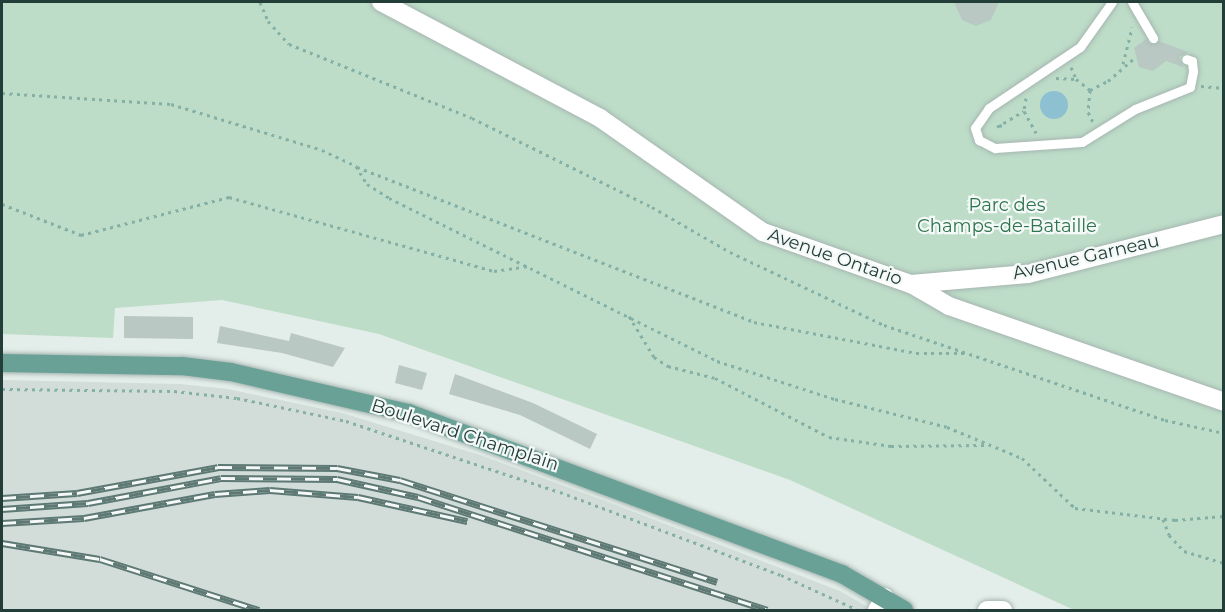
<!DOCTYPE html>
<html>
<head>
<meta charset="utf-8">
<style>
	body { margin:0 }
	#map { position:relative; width:1225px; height:612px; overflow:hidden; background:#e3ede9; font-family:Montserrat,sans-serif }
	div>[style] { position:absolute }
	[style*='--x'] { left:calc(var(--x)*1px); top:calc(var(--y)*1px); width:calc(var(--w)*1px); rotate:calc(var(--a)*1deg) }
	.built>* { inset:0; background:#d2ddd9 }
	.green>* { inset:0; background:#bdddc8 }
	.water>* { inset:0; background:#8dc0d0 }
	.round { border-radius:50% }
	.building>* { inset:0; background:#b9c8c3 }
	.path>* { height:3px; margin-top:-1.5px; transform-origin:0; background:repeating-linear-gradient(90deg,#85b0a6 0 3px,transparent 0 7.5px) }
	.roads { filter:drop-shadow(0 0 2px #a6b5b1) drop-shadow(0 0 2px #a6b5b1) }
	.lane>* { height:9px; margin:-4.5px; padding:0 4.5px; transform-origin:4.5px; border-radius:4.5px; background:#fff }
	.street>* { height:18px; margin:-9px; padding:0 9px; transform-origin:9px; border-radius:9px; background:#fff }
	.primary>* { height:18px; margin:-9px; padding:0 9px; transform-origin:9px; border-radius:9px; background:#69a197 }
	.rail>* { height:7px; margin-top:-3.5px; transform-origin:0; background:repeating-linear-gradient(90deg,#f4f9f7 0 14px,#5e7974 0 28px); box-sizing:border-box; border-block:2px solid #5e7974 }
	span { translate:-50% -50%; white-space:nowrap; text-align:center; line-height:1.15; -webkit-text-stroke:4.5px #f4f9f7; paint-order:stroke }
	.park-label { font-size:18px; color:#2e744f }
	.street-label { font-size:18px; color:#233e39 }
	.frame { position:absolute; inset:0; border:3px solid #233e39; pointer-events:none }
</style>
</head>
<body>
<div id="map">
	<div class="built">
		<div style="clip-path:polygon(2px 380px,180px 384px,228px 389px,342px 413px,480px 455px,608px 502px,840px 591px,873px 610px,2px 610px)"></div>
	</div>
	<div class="green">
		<div style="clip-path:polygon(2px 2px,1223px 2px,1223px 610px,1074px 610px,790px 480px,379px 334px,222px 300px,115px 308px,113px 338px,2px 334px)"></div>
	</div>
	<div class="water">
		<div class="round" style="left:1040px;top:91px;width:28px;height:28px"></div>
	</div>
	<div class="building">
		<div style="clip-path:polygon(954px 2px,999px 2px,991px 20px,976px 26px,962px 20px)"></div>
		<div style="clip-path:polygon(1146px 39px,1150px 44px,1159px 41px,1188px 52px,1179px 57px,1183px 67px,1166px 61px,1153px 71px,1139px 67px,1134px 48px)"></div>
		<div style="clip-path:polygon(124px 316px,193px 317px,193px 339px,124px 338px)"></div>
		<div style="clip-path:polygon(220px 326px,289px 341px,291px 333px,345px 348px,333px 367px,282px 353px,217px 343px)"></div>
		<div style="clip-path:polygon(399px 365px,427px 373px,422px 390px,395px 383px)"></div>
		<div style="clip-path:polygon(455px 374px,533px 403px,597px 434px,590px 449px,520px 415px,449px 394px)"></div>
	</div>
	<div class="path">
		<div style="--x:260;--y:2;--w:21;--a:67"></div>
		<div style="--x:268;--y:21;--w:31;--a:48"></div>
		<div style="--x:289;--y:44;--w:197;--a:22"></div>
		<div style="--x:472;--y:118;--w:201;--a:26.3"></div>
		<div style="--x:652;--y:207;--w:90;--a:30"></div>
		<div style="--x:730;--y:252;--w:170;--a:25.4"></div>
		<div style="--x:884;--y:325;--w:297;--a:18.7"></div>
		<div style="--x:1165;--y:420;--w:60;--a:12.4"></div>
		<div style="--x:1123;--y:64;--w:38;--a:-76"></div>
		<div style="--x:1071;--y:67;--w:13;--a:67"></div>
		<div style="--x:1076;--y:79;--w:18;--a:38"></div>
		<div style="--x:1090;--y:90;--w:22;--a:95"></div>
		<div style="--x:1088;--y:112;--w:11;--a:63"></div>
		<div style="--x:1056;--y:78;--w:20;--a:3"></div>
		<div style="--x:1201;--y:86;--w:23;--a:5"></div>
		<div style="--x:1090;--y:90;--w:20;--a:-27"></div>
		<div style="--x:1108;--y:81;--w:33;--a:-41"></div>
		<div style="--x:2;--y:93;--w:169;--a:3.7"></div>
		<div style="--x:171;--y:104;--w:158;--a:16.9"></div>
		<div style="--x:322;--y:150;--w:38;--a:25"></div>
		<div style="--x:356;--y:166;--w:21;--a:59"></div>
		<div style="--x:367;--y:184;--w:26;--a:32"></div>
		<div style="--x:389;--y:198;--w:366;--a:26.4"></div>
		<div style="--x:717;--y:361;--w:124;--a:17.9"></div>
		<div style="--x:835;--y:399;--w:115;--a:14"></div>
		<div style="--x:947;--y:427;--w:81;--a:22.5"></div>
		<div style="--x:1022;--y:458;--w:73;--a:43.3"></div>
		<div style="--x:1075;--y:508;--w:101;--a:6.8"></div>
		<div style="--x:1175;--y:520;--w:49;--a:-4.7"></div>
		<div style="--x:1026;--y:98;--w:13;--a:99"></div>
		<div style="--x:1024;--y:111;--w:25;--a:61"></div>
		<div style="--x:1002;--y:125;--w:5;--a:158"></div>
		<div style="--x:997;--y:127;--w:31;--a:-31"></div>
		<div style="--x:357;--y:167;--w:426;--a:21.3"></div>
		<div style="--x:754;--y:322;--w:165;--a:10.8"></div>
		<div style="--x:916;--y:353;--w:50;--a:0"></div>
		<div style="--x:2;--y:204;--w:85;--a:21.4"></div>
		<div style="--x:81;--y:235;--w:153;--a:-14.4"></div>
		<div style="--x:229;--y:197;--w:275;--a:15.6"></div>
		<div style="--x:494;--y:271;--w:35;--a:-8"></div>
		<div style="--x:629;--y:316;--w:48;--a:58.6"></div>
		<div style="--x:654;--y:357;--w:17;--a:33"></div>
		<div style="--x:668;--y:366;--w:49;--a:14.3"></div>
		<div style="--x:715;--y:378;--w:128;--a:27.4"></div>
		<div style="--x:829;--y:437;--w:63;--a:8.3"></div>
		<div style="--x:891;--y:446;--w:94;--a:-0.6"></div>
		<div style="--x:2;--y:389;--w:172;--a:0.7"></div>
		<div style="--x:174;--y:391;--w:63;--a:6.3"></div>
		<div style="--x:237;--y:398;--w:111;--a:11.9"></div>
		<div style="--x:346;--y:421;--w:225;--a:18.4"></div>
		<div style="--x:560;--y:492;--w:236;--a:20.6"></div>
		<div style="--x:781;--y:575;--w:85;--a:24.4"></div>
		<div style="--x:1163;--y:519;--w:17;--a:69"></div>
		<div style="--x:1169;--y:535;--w:22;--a:47"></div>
		<div style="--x:1184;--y:551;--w:42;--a:16.7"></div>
	</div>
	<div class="roads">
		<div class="lane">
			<div style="--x:1112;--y:2;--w:55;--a:125.4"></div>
			<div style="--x:1080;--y:47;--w:110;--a:146.2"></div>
			<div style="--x:989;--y:108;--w:24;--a:125"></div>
			<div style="--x:975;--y:128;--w:13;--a:72"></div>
			<div style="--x:979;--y:140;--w:18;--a:27"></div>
			<div style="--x:995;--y:148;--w:87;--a:-3.9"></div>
			<div style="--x:1082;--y:142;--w:62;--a:-31.9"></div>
			<div style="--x:1135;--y:109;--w:59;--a:-21.8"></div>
			<div style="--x:1190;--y:87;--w:16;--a:-79"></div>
			<div style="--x:1193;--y:71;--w:10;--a:-96"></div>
			<div style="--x:1192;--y:61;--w:6;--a:-162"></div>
			<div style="--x:1132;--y:2;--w:42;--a:59.7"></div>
		</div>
		<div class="street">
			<div style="--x:381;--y:2;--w:248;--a:27.9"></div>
			<div style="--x:600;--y:118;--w:199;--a:35"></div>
			<div style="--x:763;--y:232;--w:157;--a:19.4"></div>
			<div style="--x:911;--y:284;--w:44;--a:30.1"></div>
			<div style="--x:949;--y:306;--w:291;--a:19.2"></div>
			<div style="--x:911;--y:284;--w:117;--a:-4.9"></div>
			<div style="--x:1028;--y:274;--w:202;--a:-14.3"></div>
			<div style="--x:877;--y:610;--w:15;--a:-58"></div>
			<div style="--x:987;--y:610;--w:16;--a:0"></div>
		</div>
		<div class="primary">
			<div style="--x:2;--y:363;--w:180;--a:1"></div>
			<div style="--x:182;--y:366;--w:49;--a:7"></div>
			<div style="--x:231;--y:372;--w:183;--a:13"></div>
			<div style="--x:409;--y:413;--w:462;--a:20.4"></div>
			<div style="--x:842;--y:574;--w:72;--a:30.1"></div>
		</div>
	</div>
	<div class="rail">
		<div style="--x:2;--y:498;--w:75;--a:-3.8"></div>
		<div style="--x:77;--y:493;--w:143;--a:-10.4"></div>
		<div style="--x:218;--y:467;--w:119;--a:0.5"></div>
		<div style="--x:337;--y:468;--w:64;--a:10.8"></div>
		<div style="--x:400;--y:480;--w:333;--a:17.8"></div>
		<div style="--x:2;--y:509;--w:86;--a:-4"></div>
		<div style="--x:88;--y:503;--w:135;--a:-10.6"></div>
		<div style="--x:221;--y:478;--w:116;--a:0.5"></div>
		<div style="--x:337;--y:479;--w:83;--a:12.5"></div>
		<div style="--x:418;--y:497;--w:367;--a:17.9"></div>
		<div style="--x:2;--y:523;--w:82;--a:-3.5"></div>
		<div style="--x:84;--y:518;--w:133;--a:-10.4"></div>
		<div style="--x:215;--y:494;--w:55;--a:-4.2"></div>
		<div style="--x:270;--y:490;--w:88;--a:4.5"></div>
		<div style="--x:358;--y:497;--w:112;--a:12.4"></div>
		<div style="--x:2;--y:543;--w:99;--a:9.3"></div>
		<div style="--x:100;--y:559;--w:167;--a:17.8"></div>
	</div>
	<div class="park-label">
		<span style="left:1007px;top:216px">Parc des<br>Champs-de-Bataille</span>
	</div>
	<div class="street-label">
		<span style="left:835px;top:257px;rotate:19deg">Avenue Ontario</span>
		<span style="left:1086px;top:257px;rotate:-13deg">Avenue Garneau</span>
		<span style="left:465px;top:435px;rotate:18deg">Boulevard Champlain</span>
	</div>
	<div class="frame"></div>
</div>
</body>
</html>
